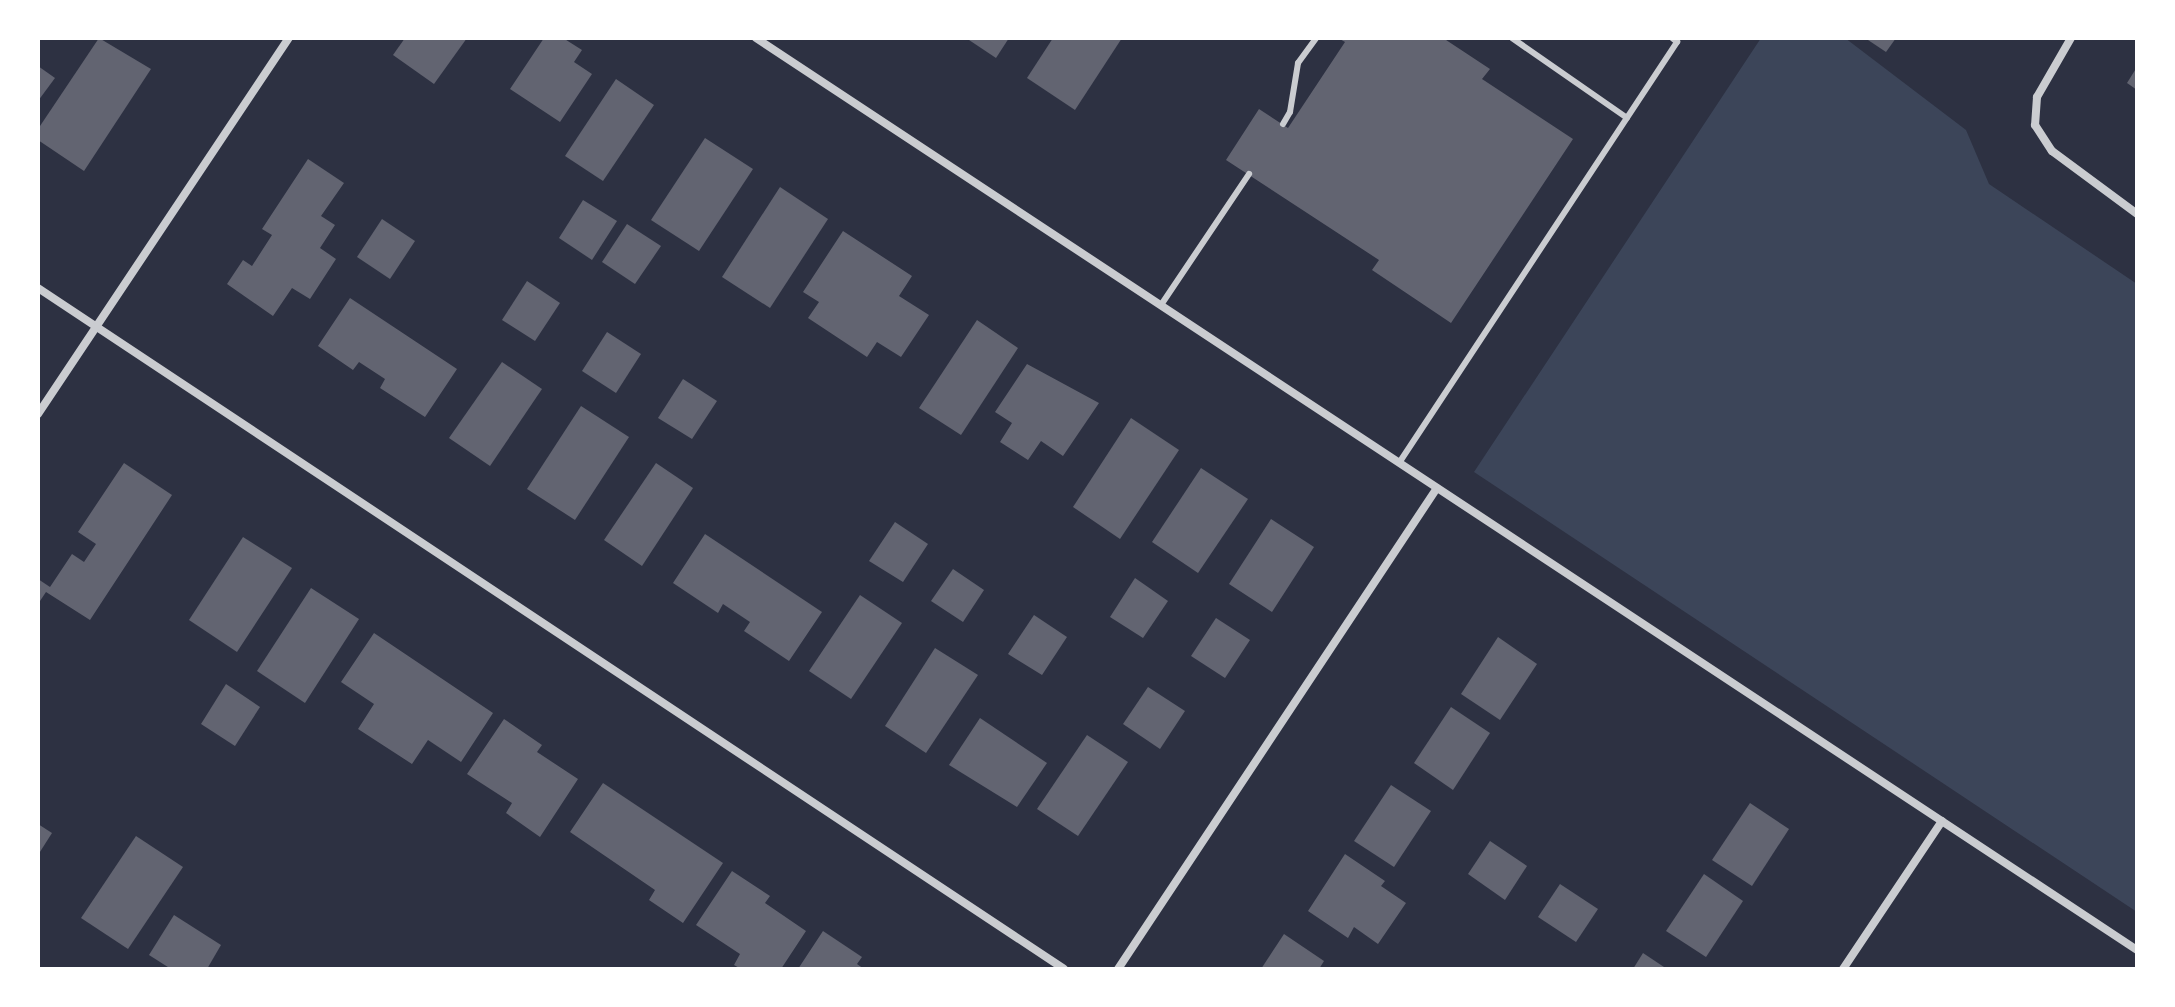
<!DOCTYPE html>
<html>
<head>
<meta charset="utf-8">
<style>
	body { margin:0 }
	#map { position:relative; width:2175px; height:1007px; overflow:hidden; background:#2d3142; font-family:Lato,sans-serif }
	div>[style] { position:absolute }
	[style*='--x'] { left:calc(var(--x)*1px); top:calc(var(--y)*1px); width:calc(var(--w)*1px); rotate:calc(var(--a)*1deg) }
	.green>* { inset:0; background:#3c4559 }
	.building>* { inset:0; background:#626471 }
	.service>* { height:6px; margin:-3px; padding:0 3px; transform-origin:3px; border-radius:3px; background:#caccd0 }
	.minor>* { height:8px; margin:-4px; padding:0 4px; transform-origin:4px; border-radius:4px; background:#caccd0 }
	span { translate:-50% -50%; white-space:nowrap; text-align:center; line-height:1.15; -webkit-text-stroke:6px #fff; paint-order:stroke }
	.frame { position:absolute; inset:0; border:40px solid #fff; pointer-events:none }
</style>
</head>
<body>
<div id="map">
	<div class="green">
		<div style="clip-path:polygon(1761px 38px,1845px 38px,1966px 130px,1989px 184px,2137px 284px,2137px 912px,1474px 472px)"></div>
	</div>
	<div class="building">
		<div style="clip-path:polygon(99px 38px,151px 69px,84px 171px,38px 140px,38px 129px)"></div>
		<div style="clip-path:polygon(405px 38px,467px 38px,434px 84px,393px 55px)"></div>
		<div style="clip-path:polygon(544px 38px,563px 38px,582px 50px,574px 62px,592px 74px,560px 122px,510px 89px)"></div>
		<div style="clip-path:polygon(966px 38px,1009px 38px,996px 58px)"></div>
		<div style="clip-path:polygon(1053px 38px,1122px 38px,1075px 110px,1027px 78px)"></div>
		<div style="clip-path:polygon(1338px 38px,1443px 38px,1490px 69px,1482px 79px,1573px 139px,1451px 323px,1372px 270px,1379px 260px,1226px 160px,1259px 109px,1288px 128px,1345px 42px)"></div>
		<div style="clip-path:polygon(1865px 38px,1896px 38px,1886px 52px)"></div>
		<div style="clip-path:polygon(38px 66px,55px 78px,38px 101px)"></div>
		<div style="clip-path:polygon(2137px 67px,2137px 90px,2127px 83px)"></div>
		<div style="clip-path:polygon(616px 79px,654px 105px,603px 181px,565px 156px)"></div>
		<div style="clip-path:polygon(705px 138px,753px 169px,699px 251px,651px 220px)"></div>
		<div style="clip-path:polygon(308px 159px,344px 183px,321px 216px,335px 225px,320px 248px,336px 259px,310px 299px,292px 288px,273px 316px,227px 284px,243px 260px,252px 266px,272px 235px,262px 229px)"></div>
		<div style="clip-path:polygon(780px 187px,828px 219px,770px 308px,722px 277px)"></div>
		<div style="clip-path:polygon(583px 200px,617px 221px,592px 260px,559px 238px)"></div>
		<div style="clip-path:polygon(382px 219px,415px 241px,390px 279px,357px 257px)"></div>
		<div style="clip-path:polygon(627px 224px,661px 246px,635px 284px,602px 262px)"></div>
		<div style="clip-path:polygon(843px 231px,912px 276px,899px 296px,929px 315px,901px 357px,877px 342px,867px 357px,808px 318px,819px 302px,803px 292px)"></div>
		<div style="clip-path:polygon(527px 281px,560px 303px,535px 341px,502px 320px)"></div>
		<div style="clip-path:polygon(350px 298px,457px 369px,425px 417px,380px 388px,385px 379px,359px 362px,353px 370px,318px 346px)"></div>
		<div style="clip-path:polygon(977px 320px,1018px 348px,961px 435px,919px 408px)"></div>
		<div style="clip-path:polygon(607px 332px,641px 354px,616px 393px,582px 371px)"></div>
		<div style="clip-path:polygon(502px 362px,542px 389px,490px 466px,449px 438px)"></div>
		<div style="clip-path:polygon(1027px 364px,1099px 403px,1063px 456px,1041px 441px,1028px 460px,1000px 442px,1012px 423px,995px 412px)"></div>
		<div style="clip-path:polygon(683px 379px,717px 401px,692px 439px,658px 418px)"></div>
		<div style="clip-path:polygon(581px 406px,629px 437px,575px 520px,527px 489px)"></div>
		<div style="clip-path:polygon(1131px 418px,1179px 450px,1120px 539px,1073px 507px)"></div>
		<div style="clip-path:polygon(124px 463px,172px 495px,90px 620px,46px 592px,38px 604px,38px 579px,50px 587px,72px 554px,84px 562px,96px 544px,78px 532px)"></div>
		<div style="clip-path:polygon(656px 463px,693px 488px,642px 566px,604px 540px)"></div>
		<div style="clip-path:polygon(1201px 468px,1248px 499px,1198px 573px,1152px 542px)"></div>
		<div style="clip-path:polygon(1271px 519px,1314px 547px,1272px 612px,1229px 584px)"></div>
		<div style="clip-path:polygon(895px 522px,928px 544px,903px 582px,869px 561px)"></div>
		<div style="clip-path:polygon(705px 534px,822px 612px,789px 661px,744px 631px,750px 622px,723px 604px,718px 613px,673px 583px)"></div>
		<div style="clip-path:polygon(243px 537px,292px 568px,237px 652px,189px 620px)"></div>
		<div style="clip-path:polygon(953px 569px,984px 590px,963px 622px,931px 601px)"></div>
		<div style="clip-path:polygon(1135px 578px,1168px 601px,1143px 638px,1110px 617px)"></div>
		<div style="clip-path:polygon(311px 588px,359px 619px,305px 703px,257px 671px)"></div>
		<div style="clip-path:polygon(860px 595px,902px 623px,851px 699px,809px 671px)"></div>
		<div style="clip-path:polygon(1034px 615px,1067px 637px,1042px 675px,1008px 654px)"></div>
		<div style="clip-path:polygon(1216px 618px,1250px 640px,1225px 678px,1191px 656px)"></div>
		<div style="clip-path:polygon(374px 633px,493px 713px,461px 762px,428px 740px,412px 764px,358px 729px,374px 704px,341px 682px)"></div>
		<div style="clip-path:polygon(1498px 637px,1537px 664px,1500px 720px,1461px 694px)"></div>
		<div style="clip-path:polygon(935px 648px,978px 675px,926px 753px,885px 726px)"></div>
		<div style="clip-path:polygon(226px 684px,260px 707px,235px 746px,201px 724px)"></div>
		<div style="clip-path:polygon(1148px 687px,1185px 711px,1160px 749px,1123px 724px)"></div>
		<div style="clip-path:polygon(1451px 707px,1490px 733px,1453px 790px,1414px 763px)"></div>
		<div style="clip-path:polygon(980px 718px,1047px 763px,1017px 807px,949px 765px)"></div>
		<div style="clip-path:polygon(504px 719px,542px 745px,537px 752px,578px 779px,540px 837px,506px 813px,512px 803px,467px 774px)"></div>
		<div style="clip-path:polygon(1087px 735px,1128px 762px,1078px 836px,1037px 809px)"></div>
		<div style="clip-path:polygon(603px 783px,723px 863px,683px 923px,649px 900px,655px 890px,570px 832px)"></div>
		<div style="clip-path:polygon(1391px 785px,1431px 811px,1394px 867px,1354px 841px)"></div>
		<div style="clip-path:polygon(1750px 803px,1789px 829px,1752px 886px,1712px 860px)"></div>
		<div style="clip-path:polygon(38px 824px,52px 833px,38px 855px)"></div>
		<div style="clip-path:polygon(136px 836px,183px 867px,128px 949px,81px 918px)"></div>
		<div style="clip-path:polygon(1490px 841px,1527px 866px,1505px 900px,1468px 874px)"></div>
		<div style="clip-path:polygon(1345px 854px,1385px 881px,1381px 886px,1406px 903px,1378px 944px,1354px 927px,1348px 938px,1308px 911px)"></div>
		<div style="clip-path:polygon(732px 871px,770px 896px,765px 903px,806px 931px,781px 969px,741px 969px,734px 965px,740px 954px,696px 925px)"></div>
		<div style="clip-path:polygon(1704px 874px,1743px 901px,1706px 957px,1666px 931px)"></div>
		<div style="clip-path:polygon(1560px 884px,1598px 909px,1576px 942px,1538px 917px)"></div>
		<div style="clip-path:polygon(174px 915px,221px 945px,207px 969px,171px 969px,149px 955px)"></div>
		<div style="clip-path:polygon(823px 931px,862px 957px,857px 964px,864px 969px,798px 969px)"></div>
		<div style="clip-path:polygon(1284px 934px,1324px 961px,1319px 969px,1261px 969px)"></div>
		<div style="clip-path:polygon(1643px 953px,1667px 969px,1633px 969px)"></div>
	</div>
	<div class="service">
		<div style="--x:1512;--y:38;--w:140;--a:34.8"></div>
		<div style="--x:1283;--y:124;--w:14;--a:-60"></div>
		<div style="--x:1290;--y:112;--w:50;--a:-80.7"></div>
		<div style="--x:1298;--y:63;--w:31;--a:-54"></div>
		<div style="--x:1161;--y:305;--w:158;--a:-56.1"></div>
		<div style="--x:1399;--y:463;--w:505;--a:-56.56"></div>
		<div style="--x:1677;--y:42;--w:6;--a:-141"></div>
	</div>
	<div class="minor">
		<div style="--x:756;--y:38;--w:1655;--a:33.44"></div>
		<div style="--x:2071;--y:38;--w:68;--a:120"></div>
		<div style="--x:2037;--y:97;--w:28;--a:94"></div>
		<div style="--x:2035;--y:125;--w:31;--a:57"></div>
		<div style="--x:2052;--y:151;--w:106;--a:36.5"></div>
		<div style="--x:38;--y:288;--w:1231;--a:33.57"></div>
		<div style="--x:38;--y:414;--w:452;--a:-56.3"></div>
		<div style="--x:1118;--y:969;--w:577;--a:-56.45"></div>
		<div style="--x:1843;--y:969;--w:178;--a:-56.2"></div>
	</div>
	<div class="frame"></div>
</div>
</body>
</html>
